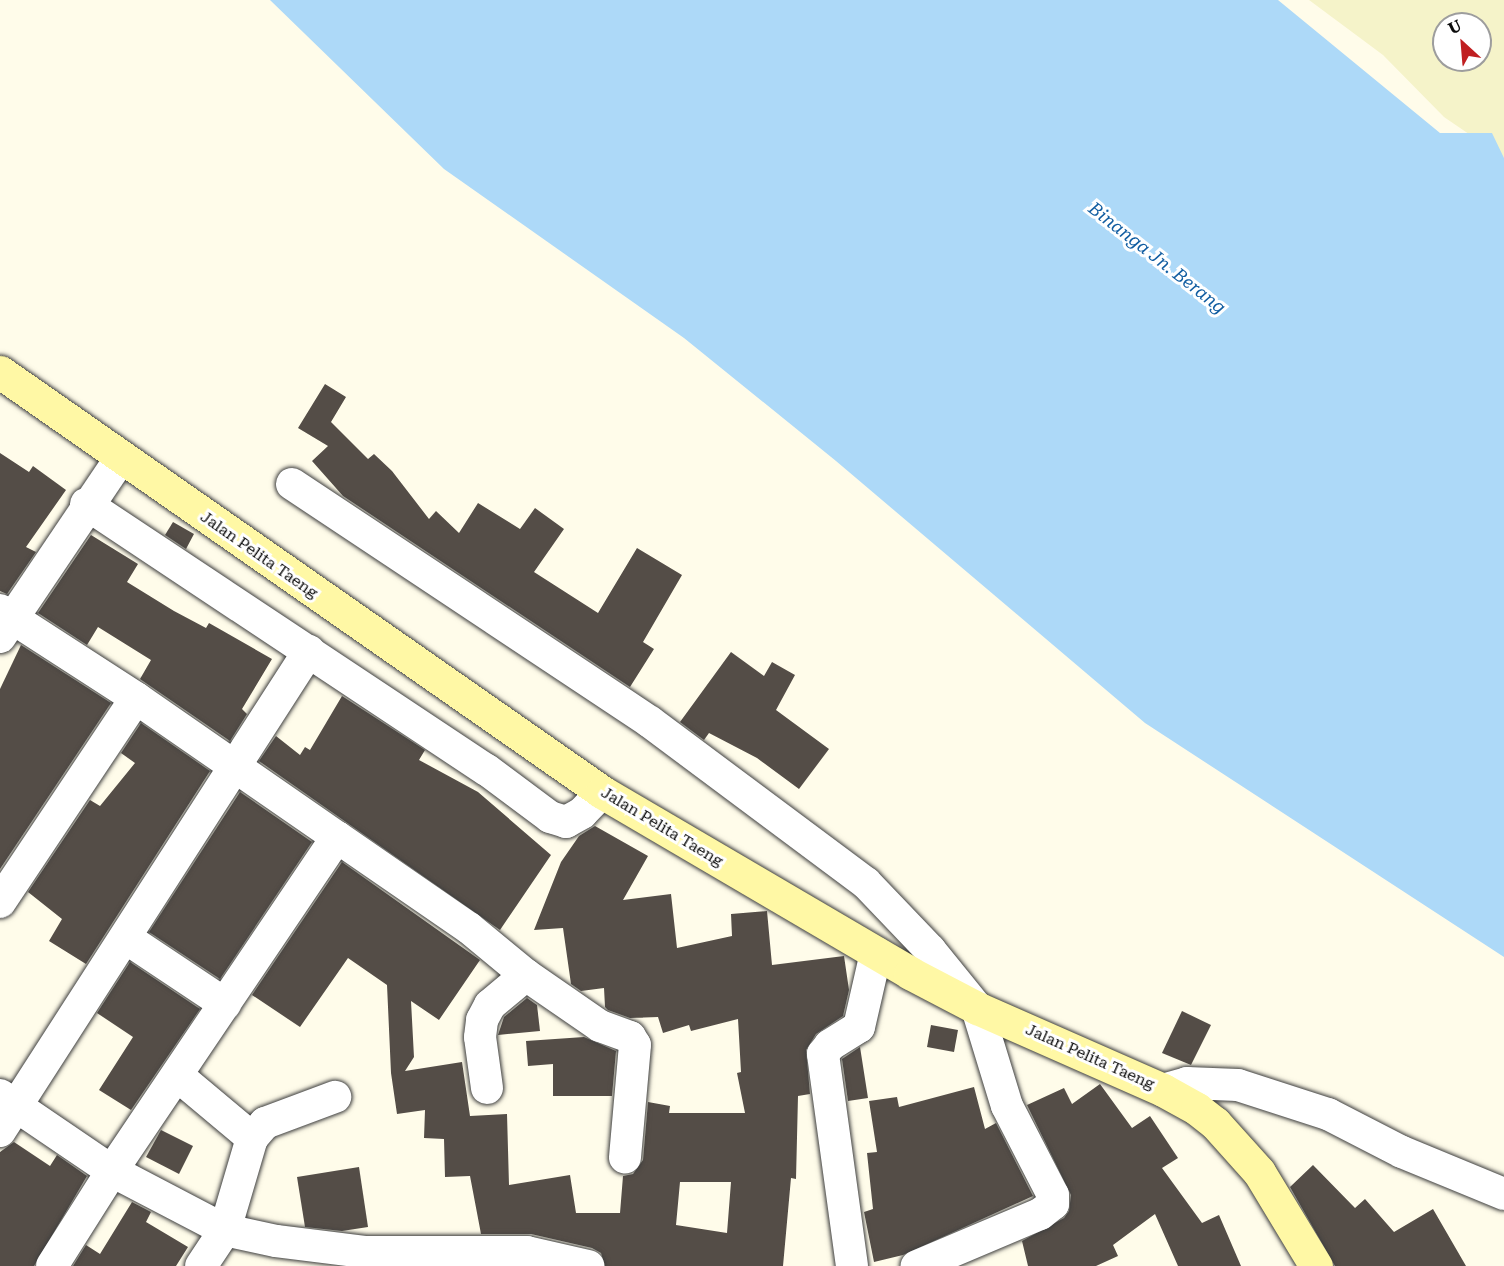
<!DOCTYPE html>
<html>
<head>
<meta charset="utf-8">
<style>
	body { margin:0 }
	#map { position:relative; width:1504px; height:1266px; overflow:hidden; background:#fffcea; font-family:"Roboto Serif",serif }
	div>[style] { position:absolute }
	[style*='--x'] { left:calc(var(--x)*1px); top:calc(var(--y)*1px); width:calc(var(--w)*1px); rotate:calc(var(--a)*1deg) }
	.farmland>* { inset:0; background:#f5f3c9 }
	.water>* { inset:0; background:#add9f8 }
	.building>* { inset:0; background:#544d47 }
	.roads { filter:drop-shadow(0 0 2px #3e3e3e) drop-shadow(0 0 2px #3e3e3e) }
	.street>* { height:32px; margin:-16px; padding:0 16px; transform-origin:16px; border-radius:16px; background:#fff }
	.secondary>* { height:33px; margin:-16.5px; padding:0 16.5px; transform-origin:16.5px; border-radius:16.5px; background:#fff8a5 }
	span { translate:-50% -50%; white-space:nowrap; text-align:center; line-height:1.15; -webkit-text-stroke:6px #fff; paint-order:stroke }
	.street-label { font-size:16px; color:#0b0b0b }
	.water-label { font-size:18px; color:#115da1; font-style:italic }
	.north { position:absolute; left:1432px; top:12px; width:60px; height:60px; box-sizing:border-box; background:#fff; border:2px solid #9d9d9d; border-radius:50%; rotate:334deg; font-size:16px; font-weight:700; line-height:24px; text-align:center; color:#0b0b0b }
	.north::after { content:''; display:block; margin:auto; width:21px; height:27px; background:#c01f21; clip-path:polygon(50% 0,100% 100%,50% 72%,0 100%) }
</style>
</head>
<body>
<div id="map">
	<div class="farmland">
		<div style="clip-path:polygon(evenodd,1309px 0,1504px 0,1504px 158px,1444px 117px,1383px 55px,1309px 0,1444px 24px,1480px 24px,1480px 60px,1444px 60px,1444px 24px)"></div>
	</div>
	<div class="water">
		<div style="clip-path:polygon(270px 0,1278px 0,1440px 133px,1492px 133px,1504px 158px,1504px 957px,1145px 723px,836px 461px,684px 338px,444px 169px)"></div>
	</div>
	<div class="building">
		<div style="clip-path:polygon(325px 384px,346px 397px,331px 422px,368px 459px,374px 454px,392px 471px,429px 519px,436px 511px,459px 533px,478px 503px,520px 529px,535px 508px,564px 529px,534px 572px,598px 613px,637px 548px,682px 575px,643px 642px,654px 649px,630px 687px,343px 496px,312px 461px,328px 446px,298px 428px)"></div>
		<div style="clip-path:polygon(0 453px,29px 472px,33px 466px,66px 490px,26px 547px,36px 552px,7px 594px,0 591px)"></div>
		<div style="clip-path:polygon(173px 522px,194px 534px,186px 549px,165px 535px)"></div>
		<div style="clip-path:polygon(91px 535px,138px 564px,127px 582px,174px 611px,206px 628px,209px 623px,272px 659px,242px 709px,247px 714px,230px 741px,140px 679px,151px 660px,98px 627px,87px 645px,38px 613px)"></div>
		<div style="clip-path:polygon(21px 645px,111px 703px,0 869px,0 689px)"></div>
		<div style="clip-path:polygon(731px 652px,764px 676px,772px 662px,795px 675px,776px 710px,829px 749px,799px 789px,757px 758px,709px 733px,704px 740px,680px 722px)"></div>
		<div style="clip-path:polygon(342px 696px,425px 750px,419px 760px,478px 792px,551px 855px,500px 930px,259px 761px,276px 736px,300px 755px,305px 747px,310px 750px)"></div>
		<div style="clip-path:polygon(141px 723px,210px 771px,86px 964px,49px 941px,62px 919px,28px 892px,90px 800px,100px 806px,135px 763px,121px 753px)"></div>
		<div style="clip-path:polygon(240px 792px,312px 842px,220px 979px,149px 932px)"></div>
		<div style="clip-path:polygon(evenodd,595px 826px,648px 856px,623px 900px,671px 894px,677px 948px,732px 936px,731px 914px,767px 911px,772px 965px,844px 956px,849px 990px,843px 1016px,816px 1034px,806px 1050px,810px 1094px,798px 1096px,796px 1179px,791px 1178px,783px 1266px,605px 1266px,601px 1253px,592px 1248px,531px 1234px,481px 1234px,470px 1176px,445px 1177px,444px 1139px,424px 1138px,425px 1110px,397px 1114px,391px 1073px,387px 985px,348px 958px,300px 1027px,252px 995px,342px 862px,480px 960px,439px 1020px,411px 1001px,414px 1057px,405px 1071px,462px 1062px,470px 1116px,507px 1114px,509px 1185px,570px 1175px,576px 1213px,620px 1213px,623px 1176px,633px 1174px,643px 1160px,648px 1102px,670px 1106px,669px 1113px,745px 1113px,737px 1073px,741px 1072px,738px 1019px,691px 1031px,689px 1025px,663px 1033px,658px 1017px,630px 1018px,608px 1010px,605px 1007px,604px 988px,581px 991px,571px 984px,563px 928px,534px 930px,561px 862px,579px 836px,595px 826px,680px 1182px,731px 1182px,727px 1233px,676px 1225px,680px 1182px)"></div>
		<div style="clip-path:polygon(130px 962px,200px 1009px,131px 1110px,99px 1090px,133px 1037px,97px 1013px)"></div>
		<div style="clip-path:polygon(527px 998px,537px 1005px,540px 1031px,498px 1035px,504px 1017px)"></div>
		<div style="clip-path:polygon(1182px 1011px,1211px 1025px,1191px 1065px,1162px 1053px)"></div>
		<div style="clip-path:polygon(931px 1025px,958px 1030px,954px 1052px,927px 1047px)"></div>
		<div style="clip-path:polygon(584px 1037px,616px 1051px,612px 1096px,553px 1096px,553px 1064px,528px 1066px,526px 1041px)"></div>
		<div style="clip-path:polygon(860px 1047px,868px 1098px,848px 1101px,842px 1059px)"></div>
		<div style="clip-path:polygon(1100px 1084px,1132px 1128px,1150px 1116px,1178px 1158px,1162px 1168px,1202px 1223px,1219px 1215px,1241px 1266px,1178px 1266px,1155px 1214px,1113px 1245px,1118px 1256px,1096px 1266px,1028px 1266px,1022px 1241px,1064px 1218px,1069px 1211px,1071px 1195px,1027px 1105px,1064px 1088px,1072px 1104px)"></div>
		<div style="clip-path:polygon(974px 1087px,985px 1129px,996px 1123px,1033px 1196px,903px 1255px,874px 1262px,864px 1212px,873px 1209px,867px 1153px,877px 1152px,869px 1101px,897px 1097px,899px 1107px)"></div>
		<div style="clip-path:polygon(161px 1130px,193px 1146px,179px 1174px,146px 1157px)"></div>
		<div style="clip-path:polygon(14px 1142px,50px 1166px,57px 1155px,87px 1176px,34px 1266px,0 1266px,0 1152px)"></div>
		<div style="clip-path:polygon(1313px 1165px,1355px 1208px,1365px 1199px,1394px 1232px,1433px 1209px,1466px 1266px,1335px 1266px,1290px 1187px)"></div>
		<div style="clip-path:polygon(359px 1167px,368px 1227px,342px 1231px,305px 1227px,297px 1177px)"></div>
		<div style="clip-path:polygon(132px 1202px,151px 1212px,146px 1222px,188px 1247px,176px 1266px,73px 1266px,86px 1245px,100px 1254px)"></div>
	</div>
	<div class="roads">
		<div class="street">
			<div style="--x:292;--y:484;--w:430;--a:33.6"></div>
			<div style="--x:650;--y:722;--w:269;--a:36.7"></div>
			<div style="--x:866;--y:883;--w:93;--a:46.3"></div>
			<div style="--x:930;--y:950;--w:75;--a:51"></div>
			<div style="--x:977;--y:1008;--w:102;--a:73"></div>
			<div style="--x:1007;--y:1106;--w:100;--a:62.7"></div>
			<div style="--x:1053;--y:1195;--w:9;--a:90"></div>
			<div style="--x:1053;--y:1204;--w:16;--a:142"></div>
			<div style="--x:1040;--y:1214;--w:134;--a:157.1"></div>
			<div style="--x:86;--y:504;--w:481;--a:33.6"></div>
			<div style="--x:487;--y:770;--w:79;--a:36.7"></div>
			<div style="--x:550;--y:817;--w:17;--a:17"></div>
			<div style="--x:566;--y:822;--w:18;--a:-29"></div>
			<div style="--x:582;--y:813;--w:29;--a:-46"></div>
			<div style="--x:0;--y:610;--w:162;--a:32.9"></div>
			<div style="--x:136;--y:698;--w:244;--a:34.7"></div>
			<div style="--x:337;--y:837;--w:403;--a:124"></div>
			<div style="--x:112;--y:1171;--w:127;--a:27.6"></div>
			<div style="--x:225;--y:1230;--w:52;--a:12.2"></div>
			<div style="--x:276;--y:1241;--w:89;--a:7.1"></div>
			<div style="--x:364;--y:1252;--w:163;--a:0"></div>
			<div style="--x:527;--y:1252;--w:63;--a:12.9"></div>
			<div style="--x:0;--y:637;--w:215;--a:-56"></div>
			<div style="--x:337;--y:837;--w:160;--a:34.6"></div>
			<div style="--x:469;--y:928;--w:74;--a:39.5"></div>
			<div style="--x:526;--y:975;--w:90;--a:34.6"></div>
			<div style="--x:600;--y:1026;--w:32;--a:20"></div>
			<div style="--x:630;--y:1037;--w:9;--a:58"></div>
			<div style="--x:635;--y:1045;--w:113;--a:95.1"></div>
			<div style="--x:0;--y:902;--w:245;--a:-56.3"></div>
			<div style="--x:126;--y:938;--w:119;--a:33.7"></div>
			<div style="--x:178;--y:1076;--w:97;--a:40"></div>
			<div style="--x:252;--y:1138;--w:96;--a:106.4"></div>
			<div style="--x:225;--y:1230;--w:43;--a:123.7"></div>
			<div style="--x:487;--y:1088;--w:51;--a:-97.8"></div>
			<div style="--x:480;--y:1037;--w:17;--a:-83"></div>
			<div style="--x:482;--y:1020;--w:17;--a:-62"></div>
			<div style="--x:490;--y:1005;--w:47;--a:-39.8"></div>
			<div style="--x:1163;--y:1090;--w:25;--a:-16"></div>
			<div style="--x:1187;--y:1083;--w:51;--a:2.2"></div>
			<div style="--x:1238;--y:1085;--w:95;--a:17.9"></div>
			<div style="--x:1328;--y:1114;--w:83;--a:27.2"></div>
			<div style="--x:1402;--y:1152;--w:110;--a:22.4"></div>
			<div style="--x:0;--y:1095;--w:135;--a:34.2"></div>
			<div style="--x:112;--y:1171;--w:112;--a:122.3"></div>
			<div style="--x:0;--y:1131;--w:571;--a:-57.23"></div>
			<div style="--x:252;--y:1138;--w:20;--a:-49"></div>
			<div style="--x:265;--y:1123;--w:75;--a:-20.4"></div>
			<div style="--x:852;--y:1266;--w:214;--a:-97.8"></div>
			<div style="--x:823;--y:1054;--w:11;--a:-52"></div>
			<div style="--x:830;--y:1045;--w:34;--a:-32"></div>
			<div style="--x:859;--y:1027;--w:76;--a:-77.1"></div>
		</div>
		<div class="secondary">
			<div style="--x:0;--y:372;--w:734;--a:34.9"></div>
			<div style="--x:602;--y:792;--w:357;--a:30.4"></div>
			<div style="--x:910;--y:973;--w:76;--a:27.6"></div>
			<div style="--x:977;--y:1008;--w:203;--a:23.8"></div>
			<div style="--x:1163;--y:1090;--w:39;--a:29"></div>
			<div style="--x:1197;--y:1109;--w:23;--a:38"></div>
			<div style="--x:1215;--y:1123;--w:66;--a:48.1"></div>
			<div style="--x:1259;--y:1172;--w:110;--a:58.8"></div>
		</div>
	</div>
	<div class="street-label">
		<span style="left:259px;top:555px;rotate:35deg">Jalan Pelita Taeng</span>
		<span style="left:662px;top:827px;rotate:31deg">Jalan Pelita Taeng</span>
		<span style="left:1090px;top:1057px;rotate:24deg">Jalan Pelita Taeng</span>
	</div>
	<div class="water-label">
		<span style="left:1157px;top:258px;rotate:38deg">Binanga Jn. Berang</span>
	</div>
	<div class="north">U</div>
</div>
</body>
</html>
